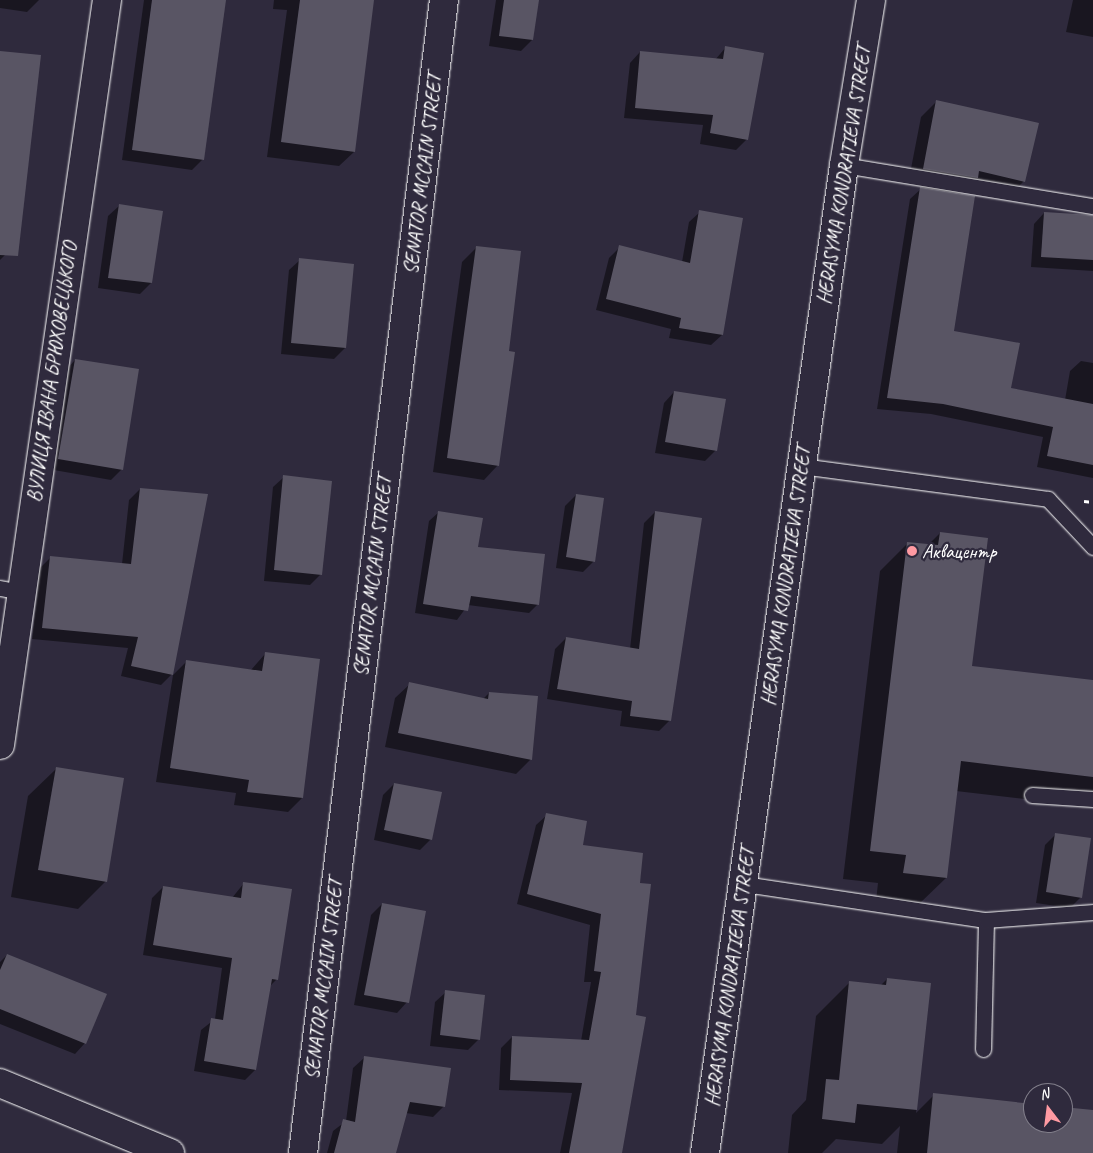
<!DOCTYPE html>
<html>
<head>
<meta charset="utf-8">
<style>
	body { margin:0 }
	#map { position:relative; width:1093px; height:1153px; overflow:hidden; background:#2f2a3d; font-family:Caveat,sans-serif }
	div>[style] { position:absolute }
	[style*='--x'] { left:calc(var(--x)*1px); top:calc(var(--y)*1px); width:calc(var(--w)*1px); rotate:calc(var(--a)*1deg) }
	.shadow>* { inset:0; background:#0007 }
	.building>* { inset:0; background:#595564 }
	.path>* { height:3px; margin-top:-1.5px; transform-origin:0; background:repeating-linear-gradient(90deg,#fff 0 5px,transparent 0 9px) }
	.roads { filter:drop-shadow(0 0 1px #fff) drop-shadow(0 0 1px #fff) }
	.service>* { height:15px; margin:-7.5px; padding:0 7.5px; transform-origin:7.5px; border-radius:7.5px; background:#2f2a3d }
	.minor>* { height:28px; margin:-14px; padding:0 14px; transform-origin:14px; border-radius:14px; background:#2f2a3d }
	.tertiary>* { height:28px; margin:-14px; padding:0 14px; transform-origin:14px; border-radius:14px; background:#2f2a3d }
	.primary>* { height:28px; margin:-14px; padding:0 14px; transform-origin:14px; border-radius:14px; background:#2f2a3d }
	.dots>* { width:14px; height:14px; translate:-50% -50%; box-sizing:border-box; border:2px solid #2f2a3d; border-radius:50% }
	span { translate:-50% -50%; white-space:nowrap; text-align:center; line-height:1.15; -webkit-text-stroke:4.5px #2f2a3d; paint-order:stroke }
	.street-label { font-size:20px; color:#fff }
	.poi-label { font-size:20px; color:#fff }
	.left { translate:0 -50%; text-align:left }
	.north { position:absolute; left:1023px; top:1083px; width:50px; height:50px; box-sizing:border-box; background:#2f2a3d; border:1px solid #827f8b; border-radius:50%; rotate:345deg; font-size:14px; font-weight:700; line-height:20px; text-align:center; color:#fff }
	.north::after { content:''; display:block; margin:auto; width:18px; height:22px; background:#ff9aa2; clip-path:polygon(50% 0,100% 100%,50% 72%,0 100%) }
</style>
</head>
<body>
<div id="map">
	<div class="shadow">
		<div style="clip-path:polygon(0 0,39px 0,27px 12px,0 8px)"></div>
		<div style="clip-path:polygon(144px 0,224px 0,203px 159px,192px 170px,122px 160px)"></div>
		<div style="clip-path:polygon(274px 0,371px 0,354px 152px,339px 166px,267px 157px,287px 10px,273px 9px)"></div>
		<div style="clip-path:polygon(496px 0,538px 0,532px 40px,521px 51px,489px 46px)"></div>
		<div style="clip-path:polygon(1073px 0,1093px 0,1093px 37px,1066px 32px)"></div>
		<div style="clip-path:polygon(726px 47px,747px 139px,736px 150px,700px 144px,703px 125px,624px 118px,630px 63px,640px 52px,715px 60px)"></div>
		<div style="clip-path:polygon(0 52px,18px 242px,0 260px)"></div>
		<div style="clip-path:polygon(937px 101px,1024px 181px,1008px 197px,966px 188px,959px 195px,953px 332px,1009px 389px,1065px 400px,1070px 371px,1081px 361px,1093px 363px,1093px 478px,1037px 467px,1043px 437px,931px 414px,877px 409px,910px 199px,923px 187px,908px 184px,921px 117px)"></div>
		<div style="clip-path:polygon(119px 206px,151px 283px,140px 294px,98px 288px,108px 216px)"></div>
		<div style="clip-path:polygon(700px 212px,722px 335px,711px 345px,669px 338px,671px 329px,596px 310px,609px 258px,620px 247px,682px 262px,689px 222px)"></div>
		<div style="clip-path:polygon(1044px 213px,1093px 216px,1093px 271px,1031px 267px,1034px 224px)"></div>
		<div style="clip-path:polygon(477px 247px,508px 352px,498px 465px,484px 480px,433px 472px,462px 262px)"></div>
		<div style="clip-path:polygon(300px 260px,345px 348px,334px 359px,281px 354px,289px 270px)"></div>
		<div style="clip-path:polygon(75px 360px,122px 469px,111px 480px,48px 469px,65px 371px)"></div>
		<div style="clip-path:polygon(674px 392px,716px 450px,705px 461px,655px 453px,664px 403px)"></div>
		<div style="clip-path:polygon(284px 477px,321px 574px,310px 585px,264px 581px,273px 487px)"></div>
		<div style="clip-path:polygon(140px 489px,172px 674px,161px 685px,121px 676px,128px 648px,32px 639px,40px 568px,51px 557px,122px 564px,129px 500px)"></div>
		<div style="clip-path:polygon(576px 495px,594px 561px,583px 572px,556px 568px,565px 506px)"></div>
		<div style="clip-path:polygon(439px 512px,538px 604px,529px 613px,468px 605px,457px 620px,415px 613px,429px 521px)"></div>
		<div style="clip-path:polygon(655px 512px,670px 720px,659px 731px,620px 726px,622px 711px,547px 699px,555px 649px,566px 638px,630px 649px,644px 523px)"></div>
		<div style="clip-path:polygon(940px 533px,971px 667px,1093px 681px,1093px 807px,956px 791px,946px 878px,918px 905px,876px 901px,878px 883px,843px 879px,880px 571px,908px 543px,928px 545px)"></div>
		<div style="clip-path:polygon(265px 654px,302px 798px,288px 812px,234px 805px,236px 793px,156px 782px,173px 675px,187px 661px,251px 670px)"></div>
		<div style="clip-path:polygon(410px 684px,483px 699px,489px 693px,537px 698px,530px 760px,516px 774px,385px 747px,395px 698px)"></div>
		<div style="clip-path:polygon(56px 769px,106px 881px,78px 909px,11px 897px,28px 796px)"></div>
		<div style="clip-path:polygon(394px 784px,431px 839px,420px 850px,374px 840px,383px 795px)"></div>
		<div style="clip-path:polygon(547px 815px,581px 846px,642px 854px,617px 1153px,560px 1153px,572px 1093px,499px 1090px,501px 1048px,512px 1037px,581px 1041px,591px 982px,584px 982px,590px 925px,517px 904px,536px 825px)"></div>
		<div style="clip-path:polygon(1056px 834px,1081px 897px,1070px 908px,1036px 903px,1045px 845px)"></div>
		<div style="clip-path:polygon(244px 883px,277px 979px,269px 987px,255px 1070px,245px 1080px,194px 1071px,201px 1030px,215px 1019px,222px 968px,143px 955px,152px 898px,163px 887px,232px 898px)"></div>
		<div style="clip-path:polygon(382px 904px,407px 1002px,397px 1013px,354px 1005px,371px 915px)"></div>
		<div style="clip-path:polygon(7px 955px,85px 1043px,75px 1054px,0 1024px,0 962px)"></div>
		<div style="clip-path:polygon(887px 979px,930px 984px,916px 1113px,934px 1095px,1033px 1105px,1033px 1123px,1063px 1123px,1063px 1108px,1093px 1111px,1093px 1153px,897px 1153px,900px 1126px,882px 1144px,836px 1139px,822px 1153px,788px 1153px,792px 1115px,806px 1100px,816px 1016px,850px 982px,881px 985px)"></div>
		<div style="clip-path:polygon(446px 992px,479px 1039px,468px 1050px,430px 1046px,435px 1002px)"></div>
		<div style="clip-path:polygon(364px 1058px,444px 1106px,433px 1117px,406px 1113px,395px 1153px,327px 1153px,333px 1131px,346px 1121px,353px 1068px)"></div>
	</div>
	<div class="building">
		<div style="clip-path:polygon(152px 0,226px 0,204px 160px,132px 150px)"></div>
		<div style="clip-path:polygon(300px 0,374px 0,355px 152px,281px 142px)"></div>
		<div style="clip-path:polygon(504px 0,539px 0,533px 40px,499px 36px)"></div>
		<div style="clip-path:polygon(725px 46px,764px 53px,748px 140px,710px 133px,713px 115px,635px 108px,640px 51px,723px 59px)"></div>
		<div style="clip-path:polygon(0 51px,41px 55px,18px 256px,0 255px)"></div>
		<div style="clip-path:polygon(936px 100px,1039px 123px,1025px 182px,979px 171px,978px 178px,923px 169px)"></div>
		<div style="clip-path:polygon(920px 187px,975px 196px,954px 331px,1020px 343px,1011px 388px,1093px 404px,1093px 465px,1047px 456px,1053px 427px,943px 404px,887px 398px)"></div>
		<div style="clip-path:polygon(119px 204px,163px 211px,152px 283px,108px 278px)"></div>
		<div style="clip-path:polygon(699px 210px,743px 218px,723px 335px,679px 328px,681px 318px,606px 299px,619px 245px,690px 263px)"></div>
		<div style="clip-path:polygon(1044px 212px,1093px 215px,1093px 260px,1041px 257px)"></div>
		<div style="clip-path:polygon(476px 246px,521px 251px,509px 351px,515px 352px,499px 466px,447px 458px)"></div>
		<div style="clip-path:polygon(299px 258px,354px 264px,346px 348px,291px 343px)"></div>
		<div style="clip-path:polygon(75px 359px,139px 369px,123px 470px,58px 459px)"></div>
		<div style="clip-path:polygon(674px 391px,726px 399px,717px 451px,665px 442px)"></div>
		<div style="clip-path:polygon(283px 475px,332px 481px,322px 575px,274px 570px)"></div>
		<div style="clip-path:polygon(140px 488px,208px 494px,173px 675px,131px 666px,138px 637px,42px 628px,50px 556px,131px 564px)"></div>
		<div style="clip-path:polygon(576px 494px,604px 498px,595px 562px,566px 557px)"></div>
		<div style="clip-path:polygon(438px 511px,483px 518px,478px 547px,545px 554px,539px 605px,471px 596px,468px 611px,423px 604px)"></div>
		<div style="clip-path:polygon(655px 511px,702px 518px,671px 721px,630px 716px,632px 701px,557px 689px,566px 637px,639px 649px)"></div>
		<div style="clip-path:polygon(940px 532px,988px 538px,972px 666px,1093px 680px,1093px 777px,961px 761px,947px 878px,903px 873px,906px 855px,870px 851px,907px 542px,938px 545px)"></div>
		<div style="clip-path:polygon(265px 652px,320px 659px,303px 798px,247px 792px,249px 780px,170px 768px,186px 660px,262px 671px)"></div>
		<div style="clip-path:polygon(409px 682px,488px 699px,489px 692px,538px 696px,532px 760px,398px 733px)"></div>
		<div style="clip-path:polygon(56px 767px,124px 778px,107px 882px,38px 870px)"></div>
		<div style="clip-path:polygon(394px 783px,442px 792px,432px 840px,384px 830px)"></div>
		<div style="clip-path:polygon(546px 813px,587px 821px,583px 845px,643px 853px,640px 883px,651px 884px,636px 1015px,646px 1017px,622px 1153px,569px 1153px,582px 1083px,510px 1080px,512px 1036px,589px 1040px,601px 972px,594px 971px,601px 914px,527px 894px)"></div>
		<div style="clip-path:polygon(1055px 833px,1091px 838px,1082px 898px,1046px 892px)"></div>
		<div style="clip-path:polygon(243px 882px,292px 889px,278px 980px,272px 979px,256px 1070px,204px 1061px,211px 1018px,223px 1020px,232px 958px,153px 945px,163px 886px,241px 898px)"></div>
		<div style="clip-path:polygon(382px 903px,426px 911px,409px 1003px,364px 995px)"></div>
		<div style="clip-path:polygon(7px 954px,107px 994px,86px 1044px,0 1009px,0 970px)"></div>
		<div style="clip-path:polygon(887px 978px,931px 983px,917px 1110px,857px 1104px,855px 1123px,822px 1119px,826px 1079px,839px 1080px,849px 981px,886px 985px)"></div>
		<div style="clip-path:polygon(445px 990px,485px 995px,480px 1040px,440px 1035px)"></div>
		<div style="clip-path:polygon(364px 1056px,451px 1068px,445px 1107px,410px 1102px,396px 1153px,334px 1153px,343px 1119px,355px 1122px)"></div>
		<div style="clip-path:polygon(933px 1093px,1033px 1104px,1033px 1123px,1063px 1123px,1063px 1107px,1093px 1110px,1093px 1153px,927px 1153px)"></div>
	</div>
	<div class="path">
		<div style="--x:1084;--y:501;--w:9;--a:6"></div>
	</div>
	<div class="roads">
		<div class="service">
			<div style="--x:844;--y:165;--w:252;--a:9.4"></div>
			<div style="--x:801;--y:466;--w:249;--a:7.6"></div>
			<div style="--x:1048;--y:499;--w:66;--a:46.8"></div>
			<div style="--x:0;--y:588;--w:21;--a:11"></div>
			<div style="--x:1032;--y:795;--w:61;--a:3.8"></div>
			<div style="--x:744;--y:884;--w:245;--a:8.5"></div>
			<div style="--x:986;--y:920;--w:129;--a:91.3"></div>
			<div style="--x:986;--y:920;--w:107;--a:-4.3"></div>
		</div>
		<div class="minor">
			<div style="--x:0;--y:745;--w:753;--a:-81.83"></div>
			<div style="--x:303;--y:1153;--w:1162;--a:-83.03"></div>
		</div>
		<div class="tertiary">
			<div style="--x:705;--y:1153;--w:998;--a:-81.99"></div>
			<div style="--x:844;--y:165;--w:167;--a:-80.7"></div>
		</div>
		<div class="primary">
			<div style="--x:0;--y:1083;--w:184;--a:22.4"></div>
		</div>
	</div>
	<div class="dots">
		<div style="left:912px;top:551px;background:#ff9aa2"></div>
	</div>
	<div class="street-label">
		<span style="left:423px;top:174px;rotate:-83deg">SENATOR MCCAIN STREET</span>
		<span style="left:844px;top:175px;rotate:-81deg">HERASYMA KONDRATIEVA STREET</span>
		<span style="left:52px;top:372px;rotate:-82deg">ВУЛИЦЯ ІВАНА БРЮХОВЕЦЬКОГО</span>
		<span style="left:373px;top:576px;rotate:-83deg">SENATOR MCCAIN STREET</span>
		<span style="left:786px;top:576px;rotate:-82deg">HERASYMA KONDRATIEVA STREET</span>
		<span style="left:730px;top:977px;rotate:-82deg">HERASYMA KONDRATIEVA STREET</span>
		<span style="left:324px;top:979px;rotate:-83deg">SENATOR MCCAIN STREET</span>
	</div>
	<div class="poi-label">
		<span class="left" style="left:922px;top:551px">Аквацентр</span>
	</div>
	<div class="north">N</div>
</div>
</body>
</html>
